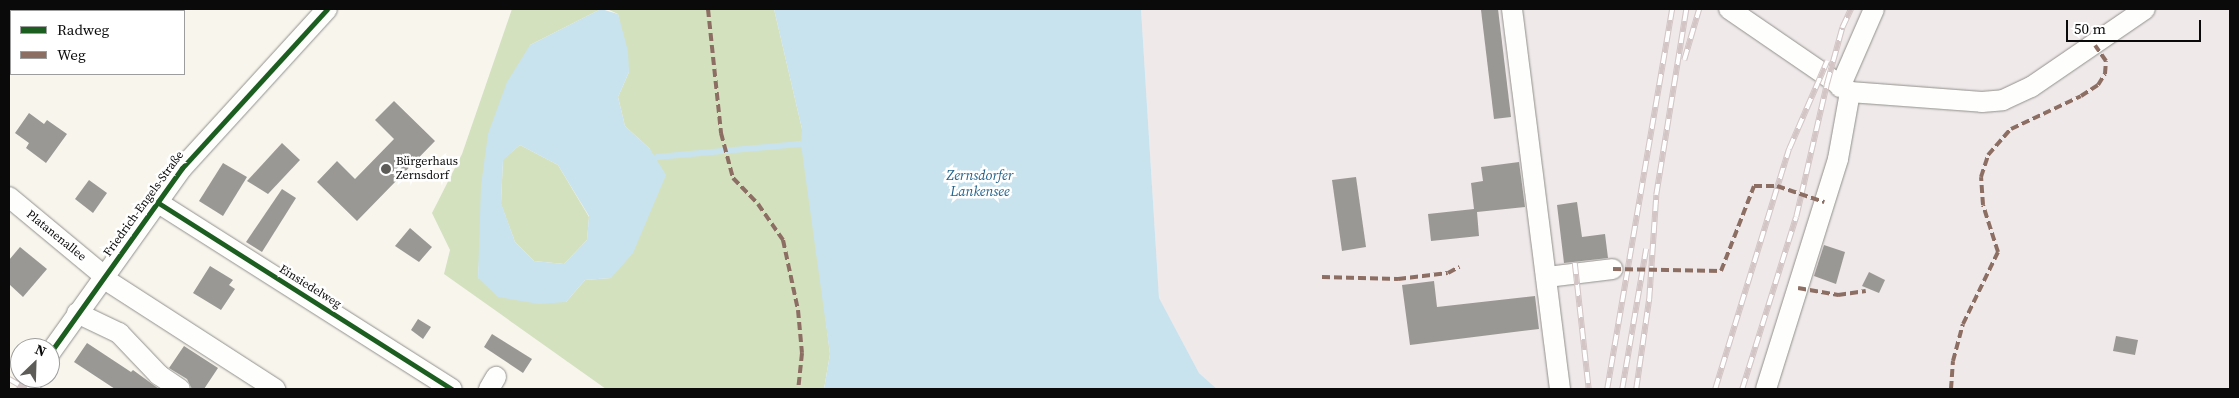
<!DOCTYPE html>
<html>
<head>
<meta charset="utf-8">
<style>
	body { margin:0 }
	#map { position:relative; width:2239px; height:398px; overflow:hidden; background:#f8f5ed; font-family:"Source Serif 4",serif }
	div>[style] { position:absolute }
	[style*='--x'] { left:calc(var(--x)*1px); top:calc(var(--y)*1px); width:calc(var(--w)*1px); rotate:calc(var(--a)*1deg) }
	.industrial>* { inset:0; background:#efe9ea }
	.forest>* { inset:0; background:#d3e1bf }
	.water>* { inset:0; background:#c8e3ee }
	.stream>* { height:5.5px; margin:-2.75px; padding:0 2.75px; transform-origin:2.75px; border-radius:2.75px; background:#c8e3ee }
	.building>* { inset:0; background:#9a9894 }
	.roads { filter:drop-shadow(0 0 1px #91908c) drop-shadow(0 0 1px #91908c) }
	.minor>* { height:20px; margin:-10px; padding:0 10px; transform-origin:10px; border-radius:10px; background:#fefefc }
	.rail>* { height:5.5px; margin-top:-2.75px; transform-origin:0; background:repeating-linear-gradient(90deg,#fff 0 11px,#d3c5c5 0 22px); box-sizing:border-box; border-block:1px solid #d3c5c5 }
	.quiet>* { height:4px; margin-top:-2px; transform-origin:0; background:repeating-linear-gradient(90deg,#8d6e63 0 8px,transparent 0 12px) }
	.cycleway>* { height:5px; margin:-2.5px; padding:0 2.5px; transform-origin:2.5px; border-radius:2.5px; background:#1b5e20 }
	.dots>* { width:14px; height:14px; translate:-50% -50%; box-sizing:border-box; border:2px solid #fff; border-radius:50% }
	span { translate:-50% -50%; white-space:nowrap; text-align:center; line-height:1.15; -webkit-text-stroke:5px #fff; paint-order:stroke }
	.poi-label { font-size:12px; color:#0a0a0a }
	.left { translate:0 -50%; text-align:left }
	.street-label { font-size:12px; color:#0a0a0a }
	.water-label { font-size:14px; color:#23648c; font-style:italic }
	.frame { position:absolute; inset:0; border:10px solid #0a0a0a; pointer-events:none }
	.legend { position:absolute; left:10px; top:10px; width:175px; height:65px; box-sizing:border-box; background:#fff; border:1px solid #9d9d9d; margin:0; padding:6px 9px; list-style:none; font-size:15px; color:#0a0a0a }
	.legend li { display:flex; align-items:center; gap:10px; height:25px }
	.legend b { width:25px; border:1px solid #9d9d9d }
	.north { position:absolute; left:10px; top:338px; width:50px; height:50px; box-sizing:border-box; background:#fff; border:1px solid #9d9d9d; border-radius:50%; rotate:24deg; font-size:14px; font-weight:700; line-height:20px; text-align:center; color:#0a0a0a }
	.north::after { content:''; display:block; margin:auto; width:18px; height:22px; background:#5d5c59; clip-path:polygon(50% 0,100% 100%,50% 72%,0 100%) }
	.scale { position:absolute; left:2066px; top:20px; width:135px; height:22px; box-sizing:border-box; border:2px solid #0a0a0a; border-top:0; padding-left:6px; font-size:15px; line-height:18px; white-space:nowrap; color:#0a0a0a; -webkit-text-stroke:4px #fff; paint-order:stroke }
</style>
</head>
<body>
<div id="map">
	<div class="industrial">
		<div style="clip-path:polygon(1141px 9px,2230px 9px,2230px 389px,1217px 389px,1199px 373px,1159px 299px)"></div>
	</div>
	<div class="forest">
		<div style="clip-path:polygon(512px 9px,601px 9px,530px 45px,480px 243px,478px 278px,566px 302px,585px 280px,611px 278px,650px 149px,625px 126px,618px 97px,629px 72px,618px 14px,607px 9px,774px 9px,802px 129px,830px 354px,824px 389px,606px 389px,444px 274px,450px 250px,432px 213px,462px 154px)"></div>
		<div style="clip-path:polygon(520px 145px,558px 165px,589px 217px,587px 240px,564px 264px,534px 261px,515px 242px,501px 204px,503px 159px)"></div>
	</div>
	<div class="water">
		<div style="clip-path:polygon(evenodd,601px 9px,618px 14px,628px 51px,629px 72px,618px 97px,625px 126px,650px 149px,666px 175px,633px 253px,611px 278px,585px 280px,566px 302px,539px 304px,498px 297px,478px 278px,481px 186px,488px 134px,507px 82px,530px 45px,601px 9px,520px 145px,558px 165px,589px 216px,587px 240px,564px 264px,534px 261px,515px 242px,501px 203px,503px 160px,520px 145px)"></div>
		<div style="clip-path:polygon(774px 9px,1141px 9px,1159px 298px,1199px 373px,1217px 389px,824px 389px,830px 354px,801px 144px,802px 129px)"></div>
	</div>
	<div class="stream">
		<div style="--x:657;--y:157;--w:145;--a:-5.2"></div>
	</div>
	<div class="building">
		<div style="clip-path:polygon(1498px 9px,1511px 117px,1494px 119px,1481px 10px)"></div>
		<div style="clip-path:polygon(394px 101px,435px 141px,357px 221px,317px 182px,337px 161px,355px 179px,394px 139px,375px 120px)"></div>
		<div style="clip-path:polygon(29px 113px,44px 124px,47px 120px,67px 134px,46px 163px,26px 148px,29px 143px,15px 133px)"></div>
		<div style="clip-path:polygon(282px 143px,300px 160px,268px 194px,247px 181px)"></div>
		<div style="clip-path:polygon(1519px 162px,1525px 207px,1477px 212px,1479px 236px,1431px 241px,1428px 214px,1474px 209px,1471px 183px,1483px 181px,1481px 167px)"></div>
		<div style="clip-path:polygon(223px 163px,247px 177px,223px 216px,199px 201px)"></div>
		<div style="clip-path:polygon(1356px 177px,1366px 247px,1342px 251px,1332px 180px)"></div>
		<div style="clip-path:polygon(89px 180px,107px 193px,93px 213px,75px 199px)"></div>
		<div style="clip-path:polygon(282px 189px,296px 198px,262px 252px,246px 242px)"></div>
		<div style="clip-path:polygon(1577px 202px,1582px 237px,1605px 234px,1608px 258px,1564px 263px,1557px 205px)"></div>
		<div style="clip-path:polygon(410px 228px,432px 247px,419px 262px,395px 246px)"></div>
		<div style="clip-path:polygon(1824px 245px,1845px 252px,1836px 284px,1814px 276px)"></div>
		<div style="clip-path:polygon(20px 247px,47px 269px,23px 297px,9px 284px,9px 260px)"></div>
		<div style="clip-path:polygon(210px 266px,233px 280px,229px 285px,235px 289px,221px 310px,193px 293px)"></div>
		<div style="clip-path:polygon(1869px 272px,1885px 280px,1879px 293px,1862px 286px)"></div>
		<div style="clip-path:polygon(1434px 281px,1437px 307px,1535px 296px,1539px 329px,1410px 345px,1402px 285px)"></div>
		<div style="clip-path:polygon(418px 319px,431px 327px,423px 339px,411px 330px)"></div>
		<div style="clip-path:polygon(492px 334px,532px 359px,523px 373px,484px 347px)"></div>
		<div style="clip-path:polygon(2116px 336px,2138px 340px,2135px 355px,2113px 351px)"></div>
		<div style="clip-path:polygon(87px 343px,131px 372px,133px 370px,159px 389px,115px 389px,74px 362px)"></div>
		<div style="clip-path:polygon(184px 346px,218px 368px,204px 389px,192px 389px,187px 379px,169px 368px)"></div>
	</div>
	<div class="roads">
		<div class="minor">
			<div style="--x:1512;--y:9;--w:383;--a:82.8"></div>
			<div style="--x:1729;--y:9;--w:147;--a:34.4"></div>
			<div style="--x:1850;--y:92;--w:132;--a:4.3"></div>
			<div style="--x:1982;--y:102;--w:21;--a:-5"></div>
			<div style="--x:2003;--y:100;--w:31;--a:-25"></div>
			<div style="--x:2031;--y:87;--w:138;--a:-34.4"></div>
			<div style="--x:1840;--y:87;--w:85;--a:-66.4"></div>
			<div style="--x:9;--y:197;--w:124;--a:39.7"></div>
			<div style="--x:157;--y:202;--w:349;--a:32.4"></div>
			<div style="--x:1547;--y:277;--w:66;--a:-6.9"></div>
			<div style="--x:103;--y:278;--w:205;--a:32.8"></div>
			<div style="--x:77;--y:313;--w:47;--a:25.5"></div>
			<div style="--x:119;--y:333;--w:58;--a:46.4"></div>
			<div style="--x:159;--y:375;--w:25;--a:34"></div>
			<div style="--x:50;--y:353;--w:227;--a:-54.5"></div>
			<div style="--x:182;--y:168;--w:215;--a:-47.6"></div>
			<div style="--x:28;--y:389;--w:13;--a:-61"></div>
			<div style="--x:489;--y:389;--w:14;--a:-60"></div>
			<div style="--x:1766;--y:389;--w:241;--a:-72.6"></div>
			<div style="--x:1838;--y:159;--w:68;--a:-79.8"></div>
		</div>
	</div>
	<div class="rail">
		<div style="--x:1684;--y:60;--w:53;--a:-73.6"></div>
		<div style="--x:1575;--y:263;--w:127;--a:83.7"></div>
		<div style="--x:9;--y:379;--w:20;--a:30"></div>
		<div style="--x:1607;--y:389;--w:386;--a:-80.3"></div>
		<div style="--x:1622;--y:389;--w:142;--a:-80.3"></div>
		<div style="--x:1636;--y:389;--w:91;--a:-81.8"></div>
		<div style="--x:1649;--y:299;--w:104;--a:-86.1"></div>
		<div style="--x:1656;--y:195;--w:188;--a:-80.8"></div>
		<div style="--x:1715;--y:389;--w:251;--a:-72.9"></div>
		<div style="--x:1789;--y:149;--w:96;--a:-66.6"></div>
		<div style="--x:1742;--y:389;--w:180;--a:-72.6"></div>
		<div style="--x:1796;--y:217;--w:138;--a:-77"></div>
		<div style="--x:1827;--y:83;--w:57;--a:-74.7"></div>
		<div style="--x:1842;--y:28;--w:21;--a:-65"></div>
	</div>
	<div class="quiet">
		<div style="--x:708;--y:9;--w:125;--a:84"></div>
		<div style="--x:721;--y:133;--w:47;--a:75.1"></div>
		<div style="--x:733;--y:178;--w:36;--a:46"></div>
		<div style="--x:758;--y:204;--w:44;--a:55.2"></div>
		<div style="--x:783;--y:240;--w:72;--a:77.9"></div>
		<div style="--x:798;--y:310;--w:43;--a:84.7"></div>
		<div style="--x:802;--y:353;--w:36;--a:96"></div>
		<div style="--x:1613;--y:269;--w:108;--a:1.1"></div>
		<div style="--x:1721;--y:271;--w:91;--a:-68.8"></div>
		<div style="--x:1754;--y:186;--w:23;--a:0"></div>
		<div style="--x:1777;--y:186;--w:50;--a:18.8"></div>
		<div style="--x:1322;--y:277;--w:76;--a:1.5"></div>
		<div style="--x:1398;--y:279;--w:50;--a:-6.8"></div>
		<div style="--x:1448;--y:273;--w:13;--a:-29"></div>
		<div style="--x:1798;--y:288;--w:41;--a:9.9"></div>
		<div style="--x:1838;--y:295;--w:28;--a:-8"></div>
		<div style="--x:1951;--y:389;--w:28;--a:-86"></div>
		<div style="--x:1953;--y:361;--w:38;--a:-75"></div>
		<div style="--x:1963;--y:324;--w:80;--a:-64.1"></div>
		<div style="--x:1998;--y:252;--w:49;--a:-107.7"></div>
		<div style="--x:1983;--y:205;--w:28;--a:-94"></div>
		<div style="--x:1981;--y:177;--w:23;--a:-72"></div>
		<div style="--x:1988;--y:155;--w:35;--a:-49"></div>
		<div style="--x:2011;--y:129;--w:77;--a:-25.2"></div>
		<div style="--x:2081;--y:96;--w:20;--a:-33"></div>
		<div style="--x:2098;--y:85;--w:13;--a:-58"></div>
		<div style="--x:2105;--y:74;--w:13;--a:-86"></div>
		<div style="--x:2106;--y:61;--w:19;--a:-125"></div>
	</div>
	<div class="cycleway">
		<div style="--x:157;--y:202;--w:349;--a:32.4"></div>
		<div style="--x:50;--y:353;--w:227;--a:-54.5"></div>
		<div style="--x:182;--y:168;--w:215;--a:-47.6"></div>
	</div>
	<div class="dots">
		<div style="left:386px;top:169px;background:#5d5c59"></div>
	</div>
	<div class="poi-label">
		<span class="left" style="left:396px;top:169px">Bürgerhaus<br>Zernsdorf</span>
	</div>
	<div class="street-label">
		<span style="left:144px;top:204px;rotate:-54deg">Friedrich-Engels-Straße</span>
		<span style="left:56px;top:236px;rotate:39deg">Platanenallee</span>
		<span style="left:310px;top:287px;rotate:32deg">Einsiedelweg</span>
	</div>
	<div class="water-label">
		<span style="left:980px;top:183px">Zernsdorfer<br>Lankensee</span>
	</div>
	<div class="frame"></div>
	<ul class="legend">
	<li><b style="height:6px;background:#1b5e20"></b>Radweg</li>
	<li><b style="height:6px;background:#8d6e63"></b>Weg</li>
	</ul>
	<div class="north">N</div>
	<div class="scale">50 m</div>
</div>
</body>
</html>
